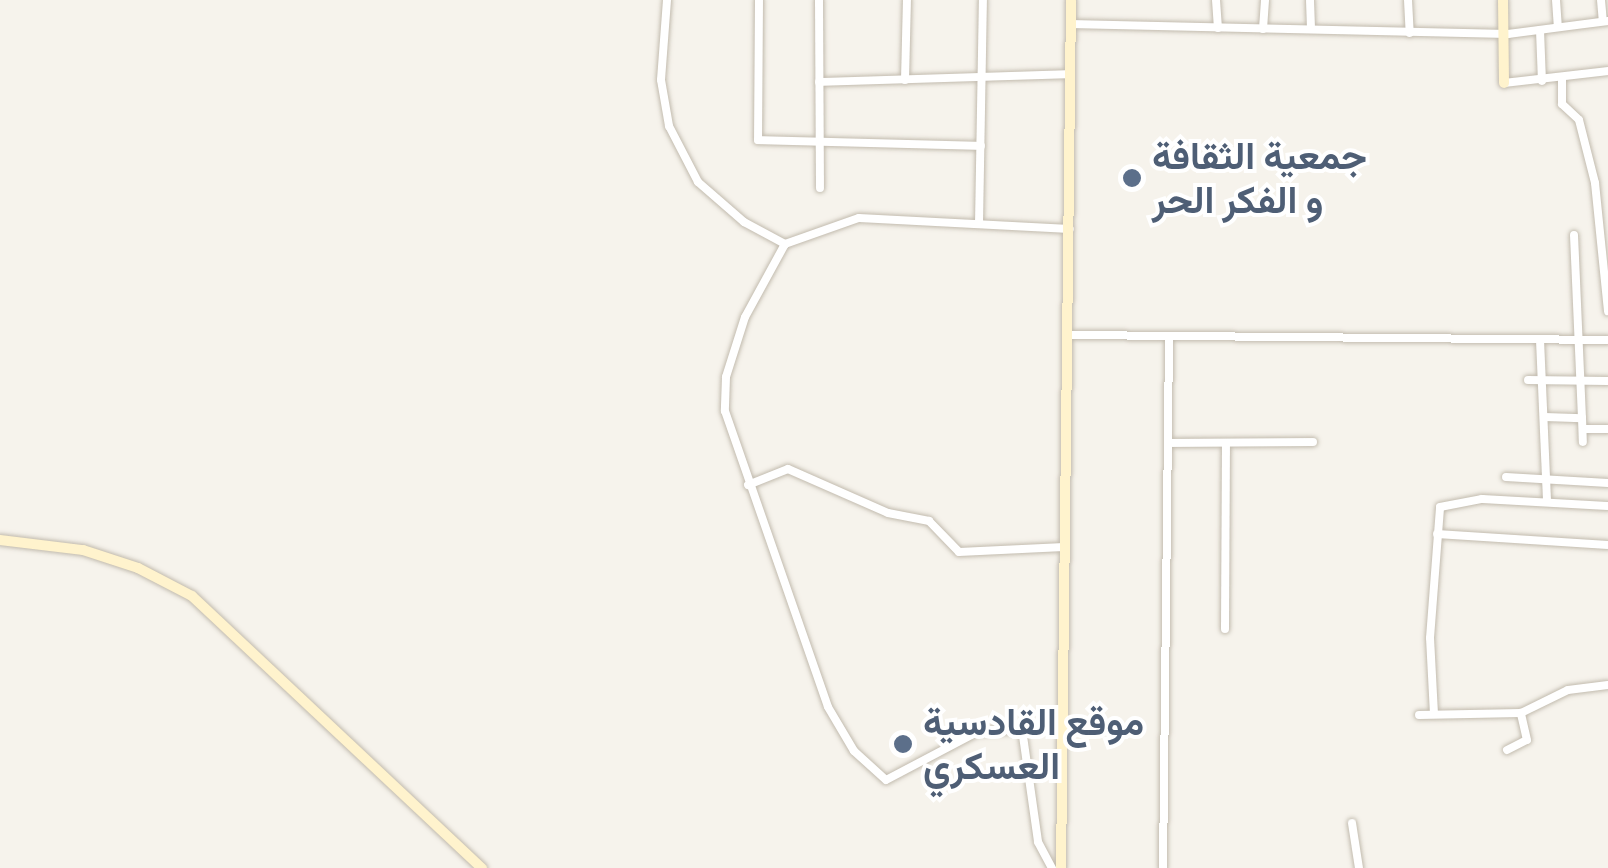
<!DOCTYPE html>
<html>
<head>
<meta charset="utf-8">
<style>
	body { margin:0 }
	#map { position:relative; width:1608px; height:868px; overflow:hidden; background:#f6f3ec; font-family:"Titillium Web",Vazirmatn,sans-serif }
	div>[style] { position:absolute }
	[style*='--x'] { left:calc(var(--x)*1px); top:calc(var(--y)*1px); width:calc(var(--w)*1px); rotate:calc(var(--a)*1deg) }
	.roads { filter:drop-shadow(0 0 2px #c2bbae) drop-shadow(0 0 2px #c2bbae) }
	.street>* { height:8px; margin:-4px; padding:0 4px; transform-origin:4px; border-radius:4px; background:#fff }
	.secondary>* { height:10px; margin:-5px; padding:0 5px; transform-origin:5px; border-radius:5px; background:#fff3cd }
	.dots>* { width:28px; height:28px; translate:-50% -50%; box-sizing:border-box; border:5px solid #fff; border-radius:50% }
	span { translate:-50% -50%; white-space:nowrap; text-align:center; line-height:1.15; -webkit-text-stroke:8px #fff; paint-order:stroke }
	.service-label { font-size:38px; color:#4e5e75; font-weight:700 }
	.left { translate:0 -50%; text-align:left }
</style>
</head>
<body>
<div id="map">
	<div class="roads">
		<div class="street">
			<div style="--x:667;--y:0;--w:80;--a:94.3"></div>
			<div style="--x:661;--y:80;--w:47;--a:80.1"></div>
			<div style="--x:669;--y:126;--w:63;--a:62.6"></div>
			<div style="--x:698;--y:182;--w:61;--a:41"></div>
			<div style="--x:744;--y:222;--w:47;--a:28.2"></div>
			<div style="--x:785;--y:244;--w:78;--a:-19.4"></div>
			<div style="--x:859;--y:218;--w:211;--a:3"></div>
			<div style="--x:759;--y:0;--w:140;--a:90.4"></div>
			<div style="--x:758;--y:140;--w:223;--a:1.5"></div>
			<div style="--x:819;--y:0;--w:188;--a:89.7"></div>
			<div style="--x:1216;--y:0;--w:28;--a:86"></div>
			<div style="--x:1310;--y:0;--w:28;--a:88"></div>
			<div style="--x:1408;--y:0;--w:33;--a:87"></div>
			<div style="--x:1556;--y:0;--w:27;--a:86"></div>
			<div style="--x:1601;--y:0;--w:21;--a:85"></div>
			<div style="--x:1070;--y:24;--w:438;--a:1.3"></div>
			<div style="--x:1508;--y:34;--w:101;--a:-7.4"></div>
			<div style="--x:1263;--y:29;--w:29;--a:-86"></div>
			<div style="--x:1540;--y:30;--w:51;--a:87.8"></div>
			<div style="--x:1562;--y:78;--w:26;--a:90"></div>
			<div style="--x:1562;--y:104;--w:23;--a:43"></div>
			<div style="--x:1579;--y:120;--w:65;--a:75.7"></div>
			<div style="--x:1595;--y:183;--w:129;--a:84.2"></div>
			<div style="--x:905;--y:80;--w:80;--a:-88.6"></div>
			<div style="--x:819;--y:82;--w:251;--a:-1.8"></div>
			<div style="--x:1504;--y:83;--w:105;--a:-6.6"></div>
			<div style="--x:979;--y:224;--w:224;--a:-89"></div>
			<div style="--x:1574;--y:235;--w:183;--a:87.5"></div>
			<div style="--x:785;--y:244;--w:83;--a:118.7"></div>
			<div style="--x:745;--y:317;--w:63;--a:107.6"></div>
			<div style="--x:726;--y:377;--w:34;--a:92"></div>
			<div style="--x:725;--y:411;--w:313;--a:70.8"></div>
			<div style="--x:828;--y:707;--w:51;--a:59.4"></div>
			<div style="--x:854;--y:751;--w:43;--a:42.2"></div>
			<div style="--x:886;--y:780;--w:103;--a:-27.8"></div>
			<div style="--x:977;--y:732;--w:45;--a:-3.8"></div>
			<div style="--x:1022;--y:729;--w:114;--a:81.9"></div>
			<div style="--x:1038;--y:842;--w:30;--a:62"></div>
			<div style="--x:1072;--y:335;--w:536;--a:0.53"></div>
			<div style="--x:1540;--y:340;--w:160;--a:87.5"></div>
			<div style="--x:1528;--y:380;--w:80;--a:0.7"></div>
			<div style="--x:1545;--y:417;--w:37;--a:2"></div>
			<div style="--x:1582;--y:418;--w:24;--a:88"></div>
			<div style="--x:1583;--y:429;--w:25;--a:0"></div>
			<div style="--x:1168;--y:443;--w:145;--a:-0.4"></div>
			<div style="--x:1506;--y:477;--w:102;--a:3.4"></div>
			<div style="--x:748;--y:485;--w:43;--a:-21.8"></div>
			<div style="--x:788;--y:469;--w:109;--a:23.7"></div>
			<div style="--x:888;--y:513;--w:42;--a:11"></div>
			<div style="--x:929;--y:521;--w:43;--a:45.9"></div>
			<div style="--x:959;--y:552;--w:105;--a:-2.7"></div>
			<div style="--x:1437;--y:534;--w:171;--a:3.7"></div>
			<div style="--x:1225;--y:629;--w:186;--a:-89.7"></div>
			<div style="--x:1434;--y:714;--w:76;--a:-93"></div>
			<div style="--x:1430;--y:638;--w:131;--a:-85.6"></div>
			<div style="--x:1440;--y:507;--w:43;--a:-10.8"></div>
			<div style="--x:1482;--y:499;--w:126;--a:3.2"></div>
			<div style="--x:1419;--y:715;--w:102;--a:-1.1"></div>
			<div style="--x:1507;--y:750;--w:22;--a:-27"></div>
			<div style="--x:1527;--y:740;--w:28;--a:-103"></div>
			<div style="--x:1521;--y:713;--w:52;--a:-26.1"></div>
			<div style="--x:1568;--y:690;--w:40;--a:-7.1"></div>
			<div style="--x:1352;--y:823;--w:46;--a:81.2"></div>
			<div style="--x:1163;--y:868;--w:529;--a:-89.35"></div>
		</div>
		<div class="secondary">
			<div style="--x:1503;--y:0;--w:83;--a:89.3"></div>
			<div style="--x:0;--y:540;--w:84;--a:6.9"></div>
			<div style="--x:83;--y:550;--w:58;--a:18.1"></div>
			<div style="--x:138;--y:568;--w:61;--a:27.4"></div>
			<div style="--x:192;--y:596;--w:398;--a:43.2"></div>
			<div style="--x:1061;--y:868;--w:868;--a:-89.34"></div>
		</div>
	</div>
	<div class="dots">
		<div style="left:1132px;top:178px;background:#5c6f8a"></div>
		<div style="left:903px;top:744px;background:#5c6f8a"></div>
	</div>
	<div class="service-label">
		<span class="left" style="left:1152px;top:178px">جمعية الثقافة<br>و الفكر الحر</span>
		<span class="left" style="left:923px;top:744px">موقع القادسية<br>العسكري</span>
	</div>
</div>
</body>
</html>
